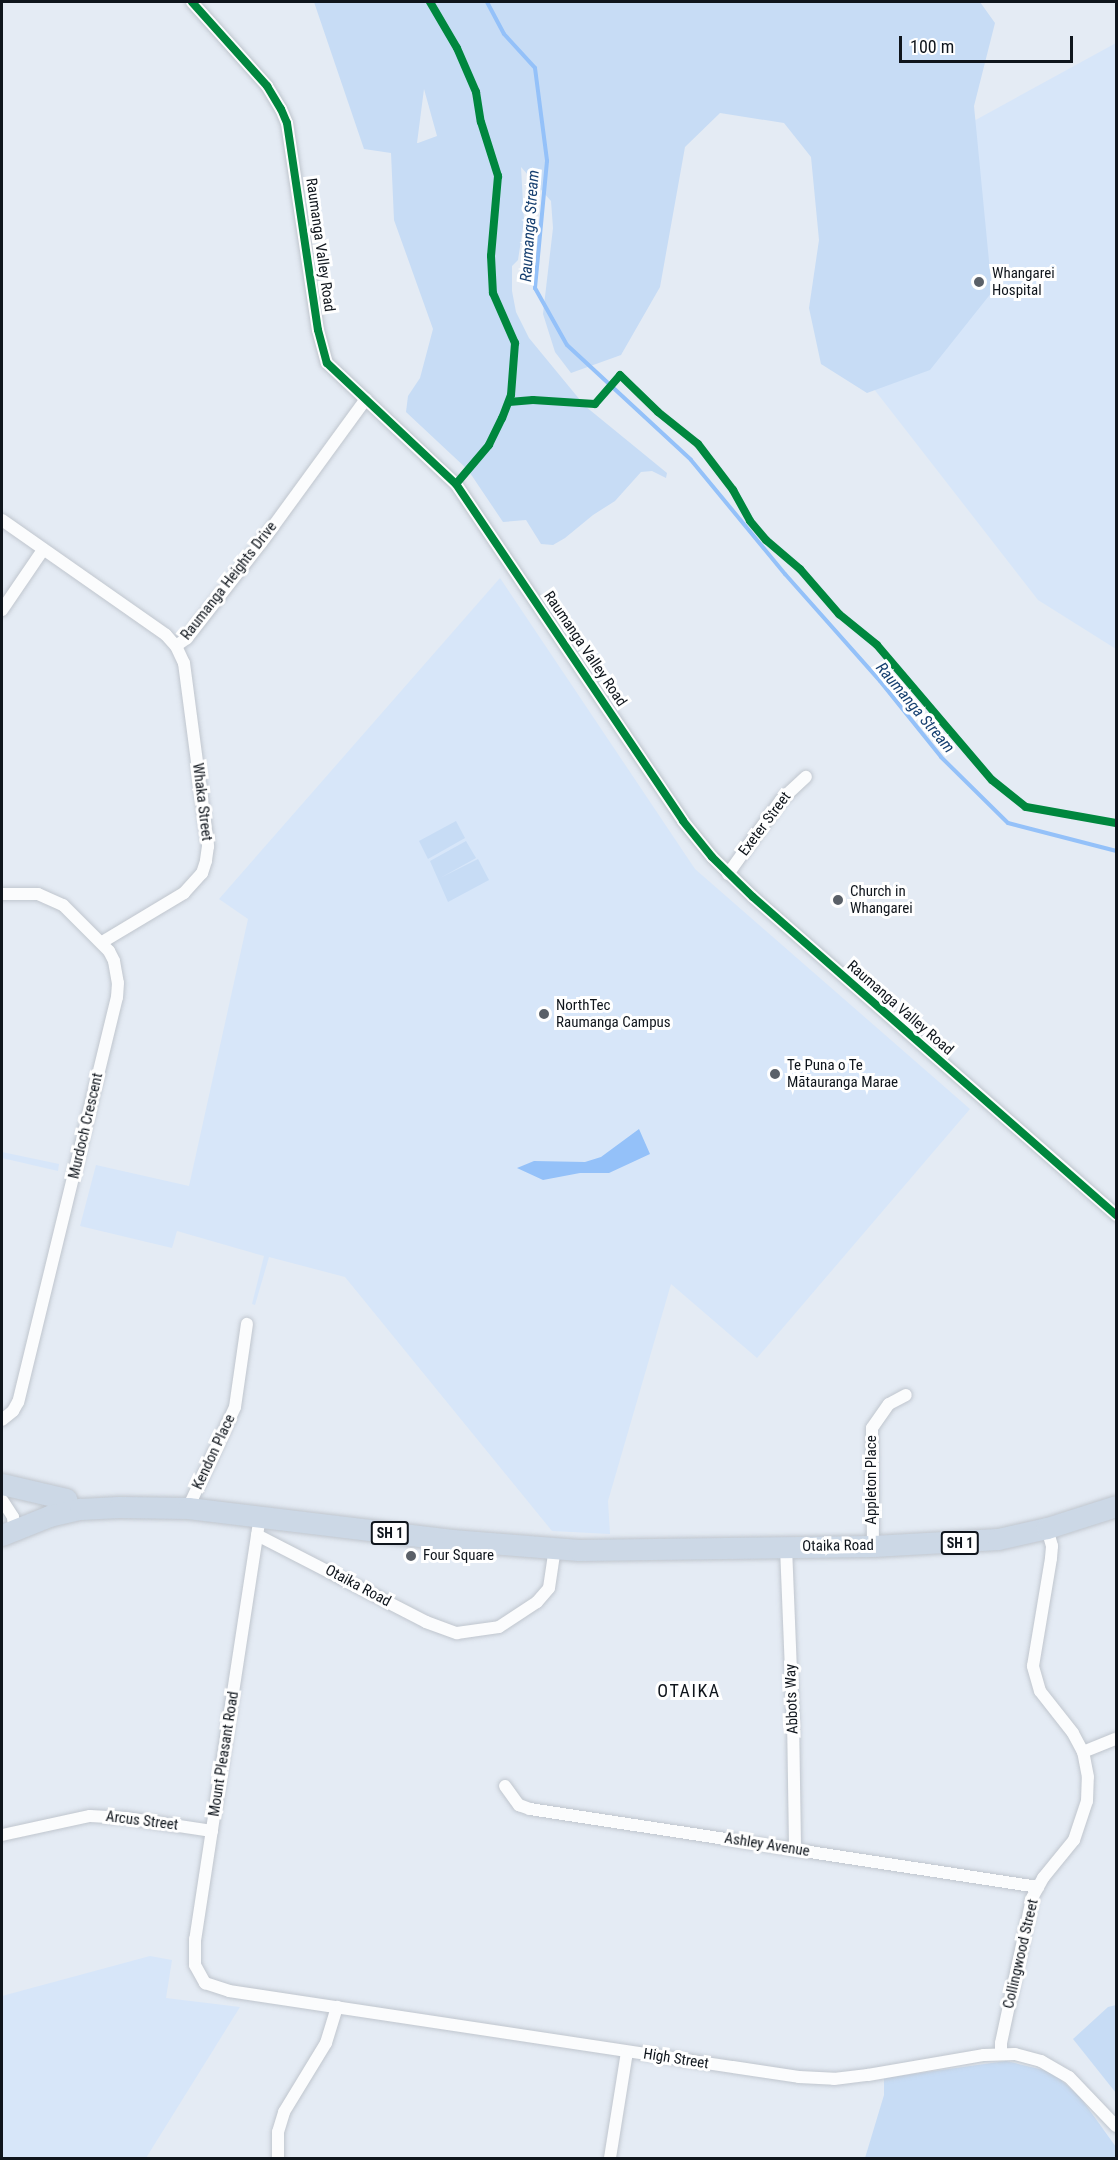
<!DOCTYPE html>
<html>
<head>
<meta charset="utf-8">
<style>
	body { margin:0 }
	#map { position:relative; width:1118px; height:2160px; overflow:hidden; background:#e4ebf4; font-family:"Roboto Condensed",sans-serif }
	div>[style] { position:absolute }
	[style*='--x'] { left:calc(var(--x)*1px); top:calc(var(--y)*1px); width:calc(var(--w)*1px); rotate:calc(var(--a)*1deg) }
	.built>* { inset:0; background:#d7e6f9 }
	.green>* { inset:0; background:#c7dcf5 }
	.water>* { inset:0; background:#94c1f9 }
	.stream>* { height:4px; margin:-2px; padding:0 2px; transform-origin:2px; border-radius:2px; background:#94c1f9 }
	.roads { filter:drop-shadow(0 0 2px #c0c6ce) drop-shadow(0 0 2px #c0c6ce) }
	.street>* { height:12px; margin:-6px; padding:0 6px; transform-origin:6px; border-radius:6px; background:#fbfcfd }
	.highway>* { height:21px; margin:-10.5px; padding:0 10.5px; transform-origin:10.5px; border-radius:10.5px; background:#ccd8e6 }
	.cycleway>* { height:8px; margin:-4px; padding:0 4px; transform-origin:4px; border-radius:4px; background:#00873e }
	.dots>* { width:16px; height:16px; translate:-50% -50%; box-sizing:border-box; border:3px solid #fff; border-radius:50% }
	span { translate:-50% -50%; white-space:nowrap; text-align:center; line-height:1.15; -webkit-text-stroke:6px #fff; paint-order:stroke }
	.shield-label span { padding:2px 4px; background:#fff; border:2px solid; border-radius:4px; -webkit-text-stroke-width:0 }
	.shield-label { font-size:14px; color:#0f151c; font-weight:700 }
	.street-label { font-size:15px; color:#0f151c }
	.poi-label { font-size:15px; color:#0f151c }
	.left { translate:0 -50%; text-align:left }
	.water-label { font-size:16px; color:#174071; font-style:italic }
	.quarter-label { font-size:18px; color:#0f151c; letter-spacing:1.5px }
	.frame { position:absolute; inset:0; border:3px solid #0f151c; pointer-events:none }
	.scale { position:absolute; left:899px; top:36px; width:174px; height:27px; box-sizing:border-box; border:3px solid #0f151c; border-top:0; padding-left:8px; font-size:18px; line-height:21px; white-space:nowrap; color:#0f151c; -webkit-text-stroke:4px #fff; paint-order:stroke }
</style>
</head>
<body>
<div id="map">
	<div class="built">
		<div style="clip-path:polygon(1116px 43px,1116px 649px,1038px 600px,863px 375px,972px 122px)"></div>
		<div style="clip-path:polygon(500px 578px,695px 869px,970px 1109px,757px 1358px,671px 1284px,608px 1501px,610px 1534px,552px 1531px,345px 1277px,269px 1257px,255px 1305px,252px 1304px,264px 1256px,177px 1231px,172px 1248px,80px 1226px,96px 1165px,189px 1186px,248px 919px,219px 899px)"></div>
		<div style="clip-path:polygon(2px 1152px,59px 1164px,58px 1171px,2px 1158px)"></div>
		<div style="clip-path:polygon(150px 1956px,172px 1960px,166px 1998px,240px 2007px,146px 2158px,2px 2158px,2px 1996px)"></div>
	</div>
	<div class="green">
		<div style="clip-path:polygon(evenodd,314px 2px,980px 2px,995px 23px,974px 106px,992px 292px,930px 370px,867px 393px,821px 364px,809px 308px,819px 240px,811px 157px,784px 123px,720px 113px,685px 147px,660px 287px,621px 355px,571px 373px,555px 352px,543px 314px,553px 228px,551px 201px,521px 167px,524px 221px,518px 260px,512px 266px,512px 291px,516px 312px,529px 338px,585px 406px,667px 473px,666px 478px,652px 471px,641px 472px,615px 501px,593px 515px,565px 538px,553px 545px,541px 544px,526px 520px,503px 522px,468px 470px,406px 412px,408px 396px,420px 378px,433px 329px,394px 220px,391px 153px,364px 149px,314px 2px,424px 89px,437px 136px,418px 143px,417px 143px,424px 89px)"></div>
		<div style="clip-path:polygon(456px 821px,465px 838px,428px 859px,419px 841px)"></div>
		<div style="clip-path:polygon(466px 841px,476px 858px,440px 878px,478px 859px,489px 880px,448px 902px,430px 861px)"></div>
		<div style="clip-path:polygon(1116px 2005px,1116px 2093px,1073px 2039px,1108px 2007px)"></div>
		<div style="clip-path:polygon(1006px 2061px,1052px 2072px,1080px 2097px,1116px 2147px,1116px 2158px,865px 2158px,884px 2095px,884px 2078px)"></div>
	</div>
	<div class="water">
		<div style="clip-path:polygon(639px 1129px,650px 1154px,609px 1173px,580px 1173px,543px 1180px,517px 1168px,534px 1161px,585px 1162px,601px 1157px)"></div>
	</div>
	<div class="stream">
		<div style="--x:487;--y:2;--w:36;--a:62"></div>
		<div style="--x:504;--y:34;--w:46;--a:47.6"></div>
		<div style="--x:535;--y:68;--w:94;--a:82.6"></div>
		<div style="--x:547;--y:161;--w:128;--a:95.4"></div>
		<div style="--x:535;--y:288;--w:65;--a:60.7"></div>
		<div style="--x:567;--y:345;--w:169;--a:42.8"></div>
		<div style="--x:691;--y:460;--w:148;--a:50.5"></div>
		<div style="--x:785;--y:574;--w:143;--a:48.4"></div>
		<div style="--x:880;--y:681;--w:97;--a:51.2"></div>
		<div style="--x:941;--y:757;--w:94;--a:44.6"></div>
		<div style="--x:1008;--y:823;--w:112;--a:14.5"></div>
	</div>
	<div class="roads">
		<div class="street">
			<div style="--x:192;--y:2;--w:113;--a:48.2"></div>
			<div style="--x:267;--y:86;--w:27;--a:59"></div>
			<div style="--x:281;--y:109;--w:15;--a:67"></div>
			<div style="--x:287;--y:123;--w:209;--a:81.5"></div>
			<div style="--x:318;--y:330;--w:34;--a:75"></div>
			<div style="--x:327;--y:363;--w:177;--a:43.2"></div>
			<div style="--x:456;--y:484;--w:406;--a:56"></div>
			<div style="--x:683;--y:821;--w:46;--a:51.1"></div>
			<div style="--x:712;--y:857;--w:57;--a:44.3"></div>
			<div style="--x:753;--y:897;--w:483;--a:41.2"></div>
			<div style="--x:2;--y:520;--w:200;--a:35"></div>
			<div style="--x:166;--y:635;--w:15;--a:48"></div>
			<div style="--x:176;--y:646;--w:19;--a:65"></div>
			<div style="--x:184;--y:663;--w:185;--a:82.5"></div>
			<div style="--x:208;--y:846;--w:15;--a:98"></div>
			<div style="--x:206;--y:861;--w:13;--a:108"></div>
			<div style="--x:202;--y:873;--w:27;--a:132"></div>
			<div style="--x:184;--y:893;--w:96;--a:149.1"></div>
			<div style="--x:2;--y:610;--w:73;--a:-55.7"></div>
			<div style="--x:176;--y:646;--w:14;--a:-36"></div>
			<div style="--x:187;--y:638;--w:120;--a:-52.1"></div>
			<div style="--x:261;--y:543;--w:178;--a:-53.9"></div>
			<div style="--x:728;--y:874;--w:91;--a:-54.4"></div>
			<div style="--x:781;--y:800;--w:34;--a:-43"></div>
			<div style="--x:2;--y:894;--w:36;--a:0"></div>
			<div style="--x:38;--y:894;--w:27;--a:24"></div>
			<div style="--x:63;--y:905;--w:65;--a:45"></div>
			<div style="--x:109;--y:951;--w:11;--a:63"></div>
			<div style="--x:114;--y:961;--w:22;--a:80"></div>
			<div style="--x:118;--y:983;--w:14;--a:94"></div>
			<div style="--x:117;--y:997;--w:417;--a:103.7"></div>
			<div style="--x:18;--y:1402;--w:10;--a:119"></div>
			<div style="--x:13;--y:1411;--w:14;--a:141"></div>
			<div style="--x:2;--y:1500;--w:20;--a:57"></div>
			<div style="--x:13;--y:1517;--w:12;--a:85"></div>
			<div style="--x:188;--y:1508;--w:111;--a:-65"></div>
			<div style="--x:235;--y:1407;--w:84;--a:-81.8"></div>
			<div style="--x:260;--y:1516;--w:428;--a:98.7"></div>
			<div style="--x:195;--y:1939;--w:26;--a:90"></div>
			<div style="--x:195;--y:1965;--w:21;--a:61"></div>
			<div style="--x:205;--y:1983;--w:25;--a:18"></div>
			<div style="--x:229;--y:1991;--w:576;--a:8.58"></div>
			<div style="--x:799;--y:2077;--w:35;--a:3"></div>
			<div style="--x:834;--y:2079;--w:34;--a:-7"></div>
			<div style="--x:868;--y:2075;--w:118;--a:-9.8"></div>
			<div style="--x:984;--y:2055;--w:31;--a:-2"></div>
			<div style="--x:1015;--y:2054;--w:27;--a:15"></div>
			<div style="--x:1041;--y:2061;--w:32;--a:30"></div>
			<div style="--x:1069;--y:2077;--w:68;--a:46.2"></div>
			<div style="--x:257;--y:1535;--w:190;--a:27.2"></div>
			<div style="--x:426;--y:1622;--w:33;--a:20"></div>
			<div style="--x:457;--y:1633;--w:42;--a:-8.1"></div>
			<div style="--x:499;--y:1627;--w:45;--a:-33.3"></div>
			<div style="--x:537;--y:1602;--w:18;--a:-49"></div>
			<div style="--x:549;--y:1588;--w:40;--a:-81.5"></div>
			<div style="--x:873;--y:1546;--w:118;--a:-90.5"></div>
			<div style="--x:872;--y:1428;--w:29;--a:-55"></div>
			<div style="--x:889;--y:1404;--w:19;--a:-28"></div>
			<div style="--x:786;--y:1547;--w:171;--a:87.7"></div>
			<div style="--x:793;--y:1718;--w:132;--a:89.1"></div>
			<div style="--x:1083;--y:1752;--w:35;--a:-22"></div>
			<div style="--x:505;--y:1786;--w:24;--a:54"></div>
			<div style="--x:519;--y:1805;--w:12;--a:20"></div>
			<div style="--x:530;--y:1809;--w:514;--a:8.73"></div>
			<div style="--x:2;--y:1835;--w:90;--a:-12.2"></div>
			<div style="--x:90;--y:1816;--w:36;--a:3"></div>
			<div style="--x:126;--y:1818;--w:87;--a:8.6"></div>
			<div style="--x:1001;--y:2053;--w:10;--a:-90"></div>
			<div style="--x:1001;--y:2043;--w:148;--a:-77.9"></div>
			<div style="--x:1032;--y:1898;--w:23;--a:-61"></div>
			<div style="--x:1043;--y:1878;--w:49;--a:-50.8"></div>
			<div style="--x:1074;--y:1840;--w:41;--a:-71.6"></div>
			<div style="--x:1087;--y:1801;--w:24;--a:-88"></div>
			<div style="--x:1088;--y:1777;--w:25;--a:-101"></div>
			<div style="--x:1083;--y:1752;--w:21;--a:-118"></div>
			<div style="--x:1073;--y:1733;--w:53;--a:-128.2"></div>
			<div style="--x:1040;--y:1691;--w:26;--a:-106"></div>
			<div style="--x:1033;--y:1666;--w:109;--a:-80.5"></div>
			<div style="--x:1051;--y:1558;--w:12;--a:-85"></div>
			<div style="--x:1052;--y:1546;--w:19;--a:-106"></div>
			<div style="--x:278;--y:2158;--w:26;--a:-90"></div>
			<div style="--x:278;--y:2132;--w:21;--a:-73"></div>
			<div style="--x:284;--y:2112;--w:81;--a:-58.7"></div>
			<div style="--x:326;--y:2043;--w:38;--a:-73"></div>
			<div style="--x:610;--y:2158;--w:107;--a:-80.9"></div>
		</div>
		<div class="highway">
			<div style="--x:2;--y:1484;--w:66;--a:13.2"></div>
			<div style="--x:2;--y:1535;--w:51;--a:-22"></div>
			<div style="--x:49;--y:1516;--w:32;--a:-13"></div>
			<div style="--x:80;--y:1509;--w:39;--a:-3"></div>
			<div style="--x:119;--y:1507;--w:69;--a:0.8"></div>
			<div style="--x:188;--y:1508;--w:266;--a:6.9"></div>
			<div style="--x:452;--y:1540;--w:127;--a:4.5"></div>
			<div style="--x:579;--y:1550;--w:294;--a:-0.8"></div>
			<div style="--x:873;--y:1546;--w:125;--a:-3.2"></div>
			<div style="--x:998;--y:1539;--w:50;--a:-12.7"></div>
			<div style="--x:1047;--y:1528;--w:72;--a:-17.7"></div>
		</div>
	</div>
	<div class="cycleway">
		<div style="--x:192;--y:2;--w:113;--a:48.2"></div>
		<div style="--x:267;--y:86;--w:27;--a:59"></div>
		<div style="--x:281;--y:109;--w:15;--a:67"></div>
		<div style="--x:287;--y:123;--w:209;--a:81.5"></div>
		<div style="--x:318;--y:330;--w:34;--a:75"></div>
		<div style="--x:327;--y:363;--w:177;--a:43.2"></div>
		<div style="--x:456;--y:484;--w:406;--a:56"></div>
		<div style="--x:683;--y:821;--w:46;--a:51.1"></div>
		<div style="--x:712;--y:857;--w:57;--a:44.3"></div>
		<div style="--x:753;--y:897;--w:483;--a:41.2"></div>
		<div style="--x:430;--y:2;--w:53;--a:59.6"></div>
		<div style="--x:457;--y:48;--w:48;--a:66.6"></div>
		<div style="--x:476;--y:92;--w:30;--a:81"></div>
		<div style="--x:481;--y:122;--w:57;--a:72.5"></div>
		<div style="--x:498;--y:176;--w:80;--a:95"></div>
		<div style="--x:491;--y:256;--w:37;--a:87"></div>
		<div style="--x:493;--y:293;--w:55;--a:66.3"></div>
		<div style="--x:515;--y:343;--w:52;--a:94.4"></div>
		<div style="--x:511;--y:395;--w:25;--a:111"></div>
		<div style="--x:502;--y:418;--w:30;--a:116"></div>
		<div style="--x:489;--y:445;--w:51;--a:130.2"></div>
		<div style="--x:509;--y:402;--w:24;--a:-5"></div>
		<div style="--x:533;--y:400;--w:62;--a:3.7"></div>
		<div style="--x:595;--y:404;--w:38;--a:-49"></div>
		<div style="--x:620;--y:375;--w:53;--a:44.2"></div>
		<div style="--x:658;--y:412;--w:51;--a:38.7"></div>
		<div style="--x:698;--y:444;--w:58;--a:52.7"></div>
		<div style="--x:733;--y:490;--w:35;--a:61"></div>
		<div style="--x:750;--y:521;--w:25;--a:50"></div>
		<div style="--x:766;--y:540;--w:45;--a:40.5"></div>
		<div style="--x:800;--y:569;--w:60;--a:49.1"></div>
		<div style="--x:839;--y:614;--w:49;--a:39.2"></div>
		<div style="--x:877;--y:645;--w:177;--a:49.6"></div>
		<div style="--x:992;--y:780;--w:43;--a:38.5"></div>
		<div style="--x:1026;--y:807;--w:91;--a:10.1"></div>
	</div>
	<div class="dots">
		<div style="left:979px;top:282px;background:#5a6068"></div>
		<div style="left:838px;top:900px;background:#5a6068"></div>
		<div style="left:544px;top:1014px;background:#5a6068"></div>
		<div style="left:775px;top:1074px;background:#5a6068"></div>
		<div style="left:411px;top:1556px;background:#5a6068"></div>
	</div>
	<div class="shield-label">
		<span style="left:390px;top:1533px">SH 1</span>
		<span style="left:960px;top:1543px">SH 1</span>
	</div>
	<div class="street-label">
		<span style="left:320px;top:245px;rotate:82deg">Raumanga Valley Road</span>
		<span style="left:229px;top:581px;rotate:-52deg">Raumanga Heights Drive</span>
		<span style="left:585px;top:649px;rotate:56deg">Raumanga Valley Road</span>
		<span style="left:202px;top:802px;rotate:83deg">Whaka Street</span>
		<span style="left:765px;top:824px;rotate:-53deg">Exeter Street</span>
		<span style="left:900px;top:1008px;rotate:41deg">Raumanga Valley Road</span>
		<span style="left:86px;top:1126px;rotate:-77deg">Murdoch Crescent</span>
		<span style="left:214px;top:1452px;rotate:-65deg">Kendon Place</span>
		<span style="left:872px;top:1480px;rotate:-90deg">Appleton Place</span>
		<span style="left:838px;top:1546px;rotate:-1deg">Otaika Road</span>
		<span style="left:358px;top:1586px;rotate:28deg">Otaika Road</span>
		<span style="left:792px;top:1699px;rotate:-92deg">Abbots Way</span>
		<span style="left:224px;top:1754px;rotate:-81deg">Mount Pleasant Road</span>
		<span style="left:142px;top:1821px;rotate:7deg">Arcus Street</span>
		<span style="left:767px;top:1845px;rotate:9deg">Ashley Avenue</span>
		<span style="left:1021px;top:1954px;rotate:-77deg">Collingwood Street</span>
		<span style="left:676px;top:2059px;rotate:9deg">High Street</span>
	</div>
	<div class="poi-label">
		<span class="left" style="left:992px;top:282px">Whangarei<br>Hospital</span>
		<span class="left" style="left:850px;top:900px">Church in<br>Whangarei</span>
		<span class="left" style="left:556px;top:1014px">NorthTec<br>Raumanga Campus</span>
		<span class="left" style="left:787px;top:1074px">Te Puna o Te<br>Mātauranga Marae</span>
		<span class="left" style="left:423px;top:1556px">Four Square</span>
	</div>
	<div class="water-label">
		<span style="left:530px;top:226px;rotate:-86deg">Raumanga Stream</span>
		<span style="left:915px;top:708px;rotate:50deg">Raumanga Stream</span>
	</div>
	<div class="quarter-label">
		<span style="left:689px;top:1691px">OTAIKA</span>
	</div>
	<div class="frame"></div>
	<div class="scale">100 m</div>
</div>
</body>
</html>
